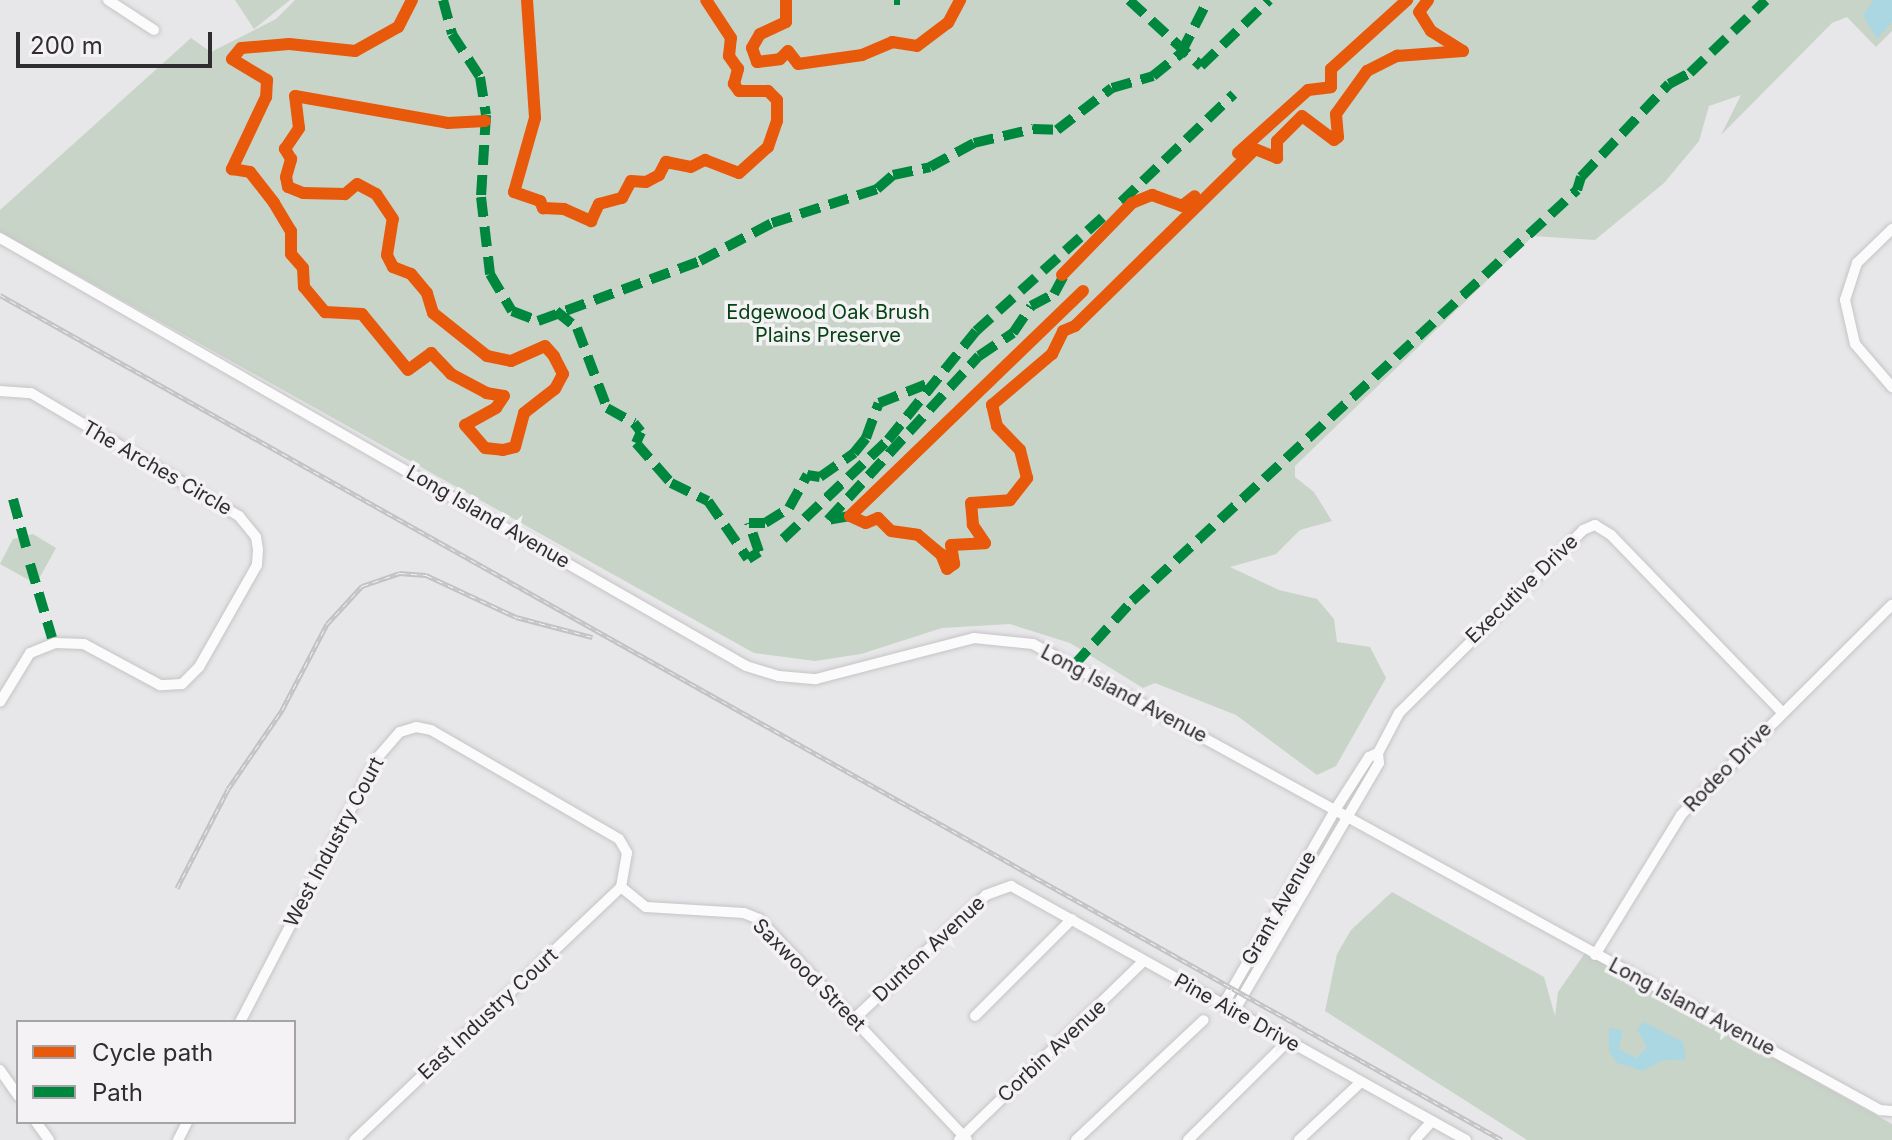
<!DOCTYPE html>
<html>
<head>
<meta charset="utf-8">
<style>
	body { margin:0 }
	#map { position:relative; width:1892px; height:1140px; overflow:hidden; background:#e7e6e8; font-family:Inter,sans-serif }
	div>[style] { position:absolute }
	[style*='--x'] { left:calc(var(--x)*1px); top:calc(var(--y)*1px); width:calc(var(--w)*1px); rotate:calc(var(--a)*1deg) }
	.green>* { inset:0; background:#c8d4c8 }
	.water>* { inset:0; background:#aad7e2 }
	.roads { filter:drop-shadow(0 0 2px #c6c4c6) drop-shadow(0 0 2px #c6c4c6) }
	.minor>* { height:10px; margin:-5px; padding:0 5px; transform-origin:5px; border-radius:5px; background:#fbfbfc }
	.rail>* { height:5px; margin-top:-2.5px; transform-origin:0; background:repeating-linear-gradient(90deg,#f5f2f6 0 6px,#c3c2c3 0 12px); box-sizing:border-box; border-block:2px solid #c3c2c3 }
	.quiet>* { height:10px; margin-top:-5px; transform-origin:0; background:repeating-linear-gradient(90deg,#00873e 0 20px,transparent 0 30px) }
	.cycleway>* { height:12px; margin:-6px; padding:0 6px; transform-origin:6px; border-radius:6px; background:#e8590c }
	span { translate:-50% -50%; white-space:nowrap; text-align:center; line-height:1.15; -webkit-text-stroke:7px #f5f2f6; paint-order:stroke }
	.park-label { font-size:20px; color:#054313 }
	.street-label { font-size:20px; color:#2f2d2f }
	.legend { position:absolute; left:16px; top:1020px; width:280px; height:104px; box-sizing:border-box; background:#f5f2f6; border:2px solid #a6a3a6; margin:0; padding:10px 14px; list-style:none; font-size:24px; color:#2f2d2f }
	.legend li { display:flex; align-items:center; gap:16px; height:40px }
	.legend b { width:40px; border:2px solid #a6a3a6 }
	.scale { position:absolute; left:16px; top:32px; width:196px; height:36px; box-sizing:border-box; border:4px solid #2f2d2f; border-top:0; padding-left:10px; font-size:24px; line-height:28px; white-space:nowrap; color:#2f2d2f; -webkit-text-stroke:6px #f5f2f6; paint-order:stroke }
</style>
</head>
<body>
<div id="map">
	<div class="green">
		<div style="clip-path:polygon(235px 0,290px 0,254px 29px)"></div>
		<div style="clip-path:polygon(295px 0,1892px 0,1892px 31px,1876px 47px,1847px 17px,1832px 23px,1721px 135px,1741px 95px,1709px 106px,1699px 141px,1664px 183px,1595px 240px,1533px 236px,1295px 466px,1295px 477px,1314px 492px,1332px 521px,1300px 530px,1276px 554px,1230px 567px,1279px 590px,1317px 599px,1334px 619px,1337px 642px,1370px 647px,1386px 678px,1336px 766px,1317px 775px,1236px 715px,1155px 683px,1143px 688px,1070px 643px,1010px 624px,942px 628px,861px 654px,815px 661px,754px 653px,0 232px,0 210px,191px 38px,211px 52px,276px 19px)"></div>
		<div style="clip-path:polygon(33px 534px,56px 548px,36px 584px,0 564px,13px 539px)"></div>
		<div style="clip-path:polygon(1392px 892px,1544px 977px,1555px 1016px,1558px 992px,1585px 953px,1892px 1124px,1892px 1140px,1527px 1140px,1325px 1011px,1337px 954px,1351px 930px)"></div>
	</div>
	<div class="water">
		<div style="clip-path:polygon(1874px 0,1892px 0,1892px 22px,1877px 39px,1863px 15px)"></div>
		<div style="clip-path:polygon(1644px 1022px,1683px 1042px,1686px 1059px,1660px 1061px,1643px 1071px,1617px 1063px,1609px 1051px,1609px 1028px,1623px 1030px,1619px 1049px,1636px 1058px,1647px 1047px,1637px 1029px)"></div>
	</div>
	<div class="roads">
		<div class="minor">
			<div style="--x:108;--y:0;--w:55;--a:33.1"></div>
			<div style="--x:1892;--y:229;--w:49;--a:135.8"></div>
			<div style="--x:1857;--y:263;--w:39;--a:108"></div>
			<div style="--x:1845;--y:300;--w:45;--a:77.2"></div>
			<div style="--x:1855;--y:344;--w:57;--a:49.3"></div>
			<div style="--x:0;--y:238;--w:860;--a:29.84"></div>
			<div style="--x:746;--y:666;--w:34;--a:17"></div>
			<div style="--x:779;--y:676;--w:37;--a:5"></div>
			<div style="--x:816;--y:679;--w:163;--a:-14.5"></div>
			<div style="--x:974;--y:638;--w:59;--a:5.8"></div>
			<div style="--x:1033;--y:644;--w:967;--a:28.82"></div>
			<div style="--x:1880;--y:1110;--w:12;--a:5"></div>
			<div style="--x:0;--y:391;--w:31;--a:4"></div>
			<div style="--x:31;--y:393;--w:242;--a:30.6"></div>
			<div style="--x:239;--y:516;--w:27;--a:51"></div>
			<div style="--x:256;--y:537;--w:13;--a:81"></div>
			<div style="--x:258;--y:550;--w:15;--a:94"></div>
			<div style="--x:257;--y:565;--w:117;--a:119.6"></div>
			<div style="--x:199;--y:667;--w:24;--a:135"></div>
			<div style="--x:182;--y:684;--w:22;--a:177"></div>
			<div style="--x:160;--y:685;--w:86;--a:-151.7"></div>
			<div style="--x:84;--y:644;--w:29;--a:-178"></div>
			<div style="--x:55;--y:643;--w:27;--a:158"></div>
			<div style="--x:30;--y:653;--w:57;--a:121.5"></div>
			<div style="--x:621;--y:887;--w:32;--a:39"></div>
			<div style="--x:646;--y:907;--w:98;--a:3.5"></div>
			<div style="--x:744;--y:913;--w:16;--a:22"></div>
			<div style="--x:759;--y:919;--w:303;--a:46.7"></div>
			<div style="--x:1595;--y:955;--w:164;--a:-58.4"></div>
			<div style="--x:1681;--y:815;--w:298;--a:-44.9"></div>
			<div style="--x:1223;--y:1005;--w:225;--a:-60.1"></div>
			<div style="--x:1335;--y:810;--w:63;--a:-57.3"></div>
			<div style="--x:1369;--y:757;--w:10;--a:-24"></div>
			<div style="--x:1234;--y:1011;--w:287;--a:-59.7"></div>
			<div style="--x:1379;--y:763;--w:10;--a:-96"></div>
			<div style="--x:1378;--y:753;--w:45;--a:-62.3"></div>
			<div style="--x:1399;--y:713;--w:260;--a:-44.8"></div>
			<div style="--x:1583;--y:530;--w:13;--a:-23"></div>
			<div style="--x:1595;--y:525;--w:19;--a:32"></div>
			<div style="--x:1611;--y:535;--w:246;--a:46"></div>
			<div style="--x:975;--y:1016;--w:137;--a:-45"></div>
			<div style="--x:854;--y:1019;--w:181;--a:-43.2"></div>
			<div style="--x:986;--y:895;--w:27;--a:-20"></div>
			<div style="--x:1011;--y:886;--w:521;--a:29.17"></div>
			<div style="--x:240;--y:1022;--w:299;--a:-62.5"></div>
			<div style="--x:378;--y:757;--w:33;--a:-49"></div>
			<div style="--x:400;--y:732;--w:17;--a:-17"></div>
			<div style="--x:416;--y:727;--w:15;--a:11"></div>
			<div style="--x:431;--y:730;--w:217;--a:30.1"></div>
			<div style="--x:619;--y:839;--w:16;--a:60"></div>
			<div style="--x:627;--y:853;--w:35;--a:100"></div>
			<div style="--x:621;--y:887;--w:368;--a:136.5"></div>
			<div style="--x:0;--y:1070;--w:32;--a:55"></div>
			<div style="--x:36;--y:1122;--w:22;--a:54"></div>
			<div style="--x:178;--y:1140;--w:20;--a:-63"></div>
			<div style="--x:959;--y:1140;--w:257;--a:-44.1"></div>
			<div style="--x:1076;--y:1140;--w:175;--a:-43.2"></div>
			<div style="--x:1188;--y:1140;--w:141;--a:-44.7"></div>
			<div style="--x:1299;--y:1140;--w:85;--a:-43.1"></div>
			<div style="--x:1415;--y:1140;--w:25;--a:-48"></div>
		</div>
	</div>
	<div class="rail">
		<div style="--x:0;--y:295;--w:1723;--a:29.36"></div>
		<div style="--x:177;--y:888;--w:111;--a:-62.7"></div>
		<div style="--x:228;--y:789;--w:96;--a:-55.6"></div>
		<div style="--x:282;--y:710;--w:97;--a:-62.4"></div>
		<div style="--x:327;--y:624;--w:52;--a:-47.4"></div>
		<div style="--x:362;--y:586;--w:39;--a:-19"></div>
		<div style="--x:399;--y:573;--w:27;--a:4"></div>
		<div style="--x:426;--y:575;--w:99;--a:25"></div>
		<div style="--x:516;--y:617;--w:79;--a:14.7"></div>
	</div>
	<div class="quiet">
		<div style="--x:443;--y:0;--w:35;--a:75"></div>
		<div style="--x:452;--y:34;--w:51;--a:56.9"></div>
		<div style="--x:480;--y:77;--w:38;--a:81"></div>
		<div style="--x:486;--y:115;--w:82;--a:93.5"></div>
		<div style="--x:481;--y:197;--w:78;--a:83.3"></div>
		<div style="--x:490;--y:274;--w:43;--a:59.3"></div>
		<div style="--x:512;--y:311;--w:28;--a:21"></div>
		<div style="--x:538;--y:321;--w:173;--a:-20.3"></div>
		<div style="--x:700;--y:261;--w:81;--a:-27.8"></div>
		<div style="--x:772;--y:223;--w:110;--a:-17.9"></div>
		<div style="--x:877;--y:189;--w:21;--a:-41"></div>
		<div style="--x:893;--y:175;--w:38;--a:-12"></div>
		<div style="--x:930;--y:167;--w:50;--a:-28.6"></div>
		<div style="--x:974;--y:143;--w:61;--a:-13.3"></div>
		<div style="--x:1033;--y:129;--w:24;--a:2"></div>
		<div style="--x:1057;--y:130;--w:69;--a:-37.4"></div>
		<div style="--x:1112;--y:88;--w:43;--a:-16.3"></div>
		<div style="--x:1153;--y:76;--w:36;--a:-39"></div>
		<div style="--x:894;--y:0;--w:6;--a:0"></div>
		<div style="--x:1129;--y:0;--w:98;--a:42.5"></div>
		<div style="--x:1201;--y:66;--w:95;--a:-44.1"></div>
		<div style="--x:1181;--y:53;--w:59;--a:-63"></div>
		<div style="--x:1121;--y:202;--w:156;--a:-43.7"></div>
		<div style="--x:556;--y:311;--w:27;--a:39"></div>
		<div style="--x:577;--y:328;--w:85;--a:69.4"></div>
		<div style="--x:607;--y:408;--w:31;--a:29"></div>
		<div style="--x:634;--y:423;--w:11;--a:52"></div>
		<div style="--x:641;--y:432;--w:12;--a:114"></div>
		<div style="--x:636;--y:443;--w:53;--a:48.8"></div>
		<div style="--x:671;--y:483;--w:41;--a:25.9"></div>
		<div style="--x:708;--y:501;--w:70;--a:55.4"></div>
		<div style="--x:748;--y:559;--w:13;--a:-32"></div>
		<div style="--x:759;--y:552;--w:31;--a:-109"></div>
		<div style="--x:749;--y:523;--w:16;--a:0"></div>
		<div style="--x:765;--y:523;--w:28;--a:-32"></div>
		<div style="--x:789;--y:508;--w:38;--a:-61"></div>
		<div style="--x:807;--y:475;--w:13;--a:9"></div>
		<div style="--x:820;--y:477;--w:42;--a:-35.2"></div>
		<div style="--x:854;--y:453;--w:19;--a:-51"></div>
		<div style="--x:866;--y:438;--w:37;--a:-70"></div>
		<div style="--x:879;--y:403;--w:57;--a:-21.6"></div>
		<div style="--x:13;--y:499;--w:50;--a:74.8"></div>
		<div style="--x:850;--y:516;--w:22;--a:170"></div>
		<div style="--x:828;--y:520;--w:223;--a:-47.4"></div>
		<div style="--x:979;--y:356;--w:41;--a:-34.1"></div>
		<div style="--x:1013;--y:333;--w:32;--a:-56"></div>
		<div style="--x:1031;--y:306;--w:26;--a:-28"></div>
		<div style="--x:1054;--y:294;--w:26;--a:-62"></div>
		<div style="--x:783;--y:539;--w:144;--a:-43.3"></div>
		<div style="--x:888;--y:440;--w:140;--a:-51.1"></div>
		<div style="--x:976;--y:331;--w:171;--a:-41.9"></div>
		<div style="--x:30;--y:564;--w:77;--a:73.4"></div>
		<div style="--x:1074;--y:665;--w:86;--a:-47.8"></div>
		<div style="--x:1132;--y:601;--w:606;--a:-42.73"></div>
		<div style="--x:1577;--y:190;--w:14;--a:-73"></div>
		<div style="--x:1581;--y:177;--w:128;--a:-46.6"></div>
		<div style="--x:1669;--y:84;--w:24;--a:-28"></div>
		<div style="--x:1690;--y:73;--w:105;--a:-43.8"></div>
	</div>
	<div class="cycleway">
		<div style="--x:412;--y:0;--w:30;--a:117"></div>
		<div style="--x:398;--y:27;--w:49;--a:150.8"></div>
		<div style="--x:355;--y:51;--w:66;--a:-173.9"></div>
		<div style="--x:289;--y:44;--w:48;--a:175.2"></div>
		<div style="--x:241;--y:48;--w:14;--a:129"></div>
		<div style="--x:232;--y:59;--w:41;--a:31"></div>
		<div style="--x:267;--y:80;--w:17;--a:93"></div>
		<div style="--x:266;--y:97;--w:80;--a:115.3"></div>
		<div style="--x:232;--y:169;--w:18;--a:9"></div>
		<div style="--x:250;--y:172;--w:39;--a:52"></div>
		<div style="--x:274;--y:203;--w:33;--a:59"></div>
		<div style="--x:291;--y:231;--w:23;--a:90"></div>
		<div style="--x:291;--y:254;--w:18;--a:49"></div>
		<div style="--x:303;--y:268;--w:19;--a:87"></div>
		<div style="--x:304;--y:287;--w:33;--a:50"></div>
		<div style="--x:325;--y:312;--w:37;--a:3"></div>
		<div style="--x:362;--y:314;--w:72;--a:50.6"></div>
		<div style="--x:408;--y:370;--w:29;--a:-36"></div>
		<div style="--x:431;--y:353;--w:29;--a:46"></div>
		<div style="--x:451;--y:374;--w:40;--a:28"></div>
		<div style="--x:486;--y:393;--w:18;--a:9"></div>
		<div style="--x:504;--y:396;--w:14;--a:124"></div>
		<div style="--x:496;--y:408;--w:35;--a:151"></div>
		<div style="--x:465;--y:425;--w:30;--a:49"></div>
		<div style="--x:485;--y:448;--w:18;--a:6"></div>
		<div style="--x:503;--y:450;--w:12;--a:-14"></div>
		<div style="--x:515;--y:447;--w:35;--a:-75"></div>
		<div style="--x:524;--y:413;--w:39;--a:-38"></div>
		<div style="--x:555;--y:389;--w:17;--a:-62"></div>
		<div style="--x:563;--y:374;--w:20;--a:-117"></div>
		<div style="--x:554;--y:356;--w:13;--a:-132"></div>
		<div style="--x:545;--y:346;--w:37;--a:156"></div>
		<div style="--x:511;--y:361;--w:25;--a:-168"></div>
		<div style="--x:487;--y:356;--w:69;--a:-141.5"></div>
		<div style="--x:433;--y:313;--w:21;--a:-107"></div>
		<div style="--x:427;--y:293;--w:25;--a:-130"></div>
		<div style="--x:411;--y:274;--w:19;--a:-159"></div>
		<div style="--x:393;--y:267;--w:13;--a:-117"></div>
		<div style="--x:387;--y:255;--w:36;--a:-81"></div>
		<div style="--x:393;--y:219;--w:30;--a:-124"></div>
		<div style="--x:376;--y:194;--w:21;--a:-152"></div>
		<div style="--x:357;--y:184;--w:16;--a:140"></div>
		<div style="--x:345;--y:194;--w:42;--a:-178.6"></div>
		<div style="--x:303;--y:193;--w:16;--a:-158"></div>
		<div style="--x:288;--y:187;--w:10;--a:-101"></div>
		<div style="--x:286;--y:177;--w:19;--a:-74"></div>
		<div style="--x:291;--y:159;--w:12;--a:-121"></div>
		<div style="--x:285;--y:149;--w:25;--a:-56"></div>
		<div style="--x:299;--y:128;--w:32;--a:-97"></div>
		<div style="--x:295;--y:96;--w:155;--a:10"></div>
		<div style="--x:448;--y:123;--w:37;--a:-3"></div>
		<div style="--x:527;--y:0;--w:118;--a:86.1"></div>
		<div style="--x:535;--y:118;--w:77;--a:105.8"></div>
		<div style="--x:514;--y:192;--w:28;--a:19"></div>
		<div style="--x:540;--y:201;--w:8;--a:67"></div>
		<div style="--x:543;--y:208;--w:21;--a:3"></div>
		<div style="--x:564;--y:209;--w:30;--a:24"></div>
		<div style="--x:591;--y:221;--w:19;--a:-65"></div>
		<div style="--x:599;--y:204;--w:24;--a:-15"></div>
		<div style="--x:622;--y:198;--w:19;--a:-62"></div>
		<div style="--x:631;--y:181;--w:15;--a:4"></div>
		<div style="--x:646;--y:182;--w:15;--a:-28"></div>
		<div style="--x:659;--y:175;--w:15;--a:-62"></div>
		<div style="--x:666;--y:162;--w:25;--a:11"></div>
		<div style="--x:691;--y:167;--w:16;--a:-27"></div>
		<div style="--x:705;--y:160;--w:36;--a:21"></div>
		<div style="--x:739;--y:173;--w:39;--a:-42"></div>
		<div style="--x:768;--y:147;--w:28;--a:-71"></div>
		<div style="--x:777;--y:121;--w:21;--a:-90"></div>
		<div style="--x:777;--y:100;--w:13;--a:-135"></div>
		<div style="--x:768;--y:91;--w:29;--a:180"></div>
		<div style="--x:739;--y:91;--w:9;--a:-126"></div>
		<div style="--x:734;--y:84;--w:16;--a:-75"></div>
		<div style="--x:738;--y:69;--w:16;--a:-125"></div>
		<div style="--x:729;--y:56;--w:18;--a:-84"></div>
		<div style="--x:731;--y:38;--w:45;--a:-123.3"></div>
		<div style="--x:786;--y:0;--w:22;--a:90"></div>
		<div style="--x:786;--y:22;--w:29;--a:155"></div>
		<div style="--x:760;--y:34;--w:16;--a:120"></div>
		<div style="--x:752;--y:48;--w:15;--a:70"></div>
		<div style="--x:757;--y:62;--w:23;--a:-7"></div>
		<div style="--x:780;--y:59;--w:11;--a:-45"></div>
		<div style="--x:788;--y:51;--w:16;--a:52"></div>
		<div style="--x:798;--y:64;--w:65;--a:-8"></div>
		<div style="--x:862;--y:55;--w:33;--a:-23"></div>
		<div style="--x:892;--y:42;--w:25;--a:9"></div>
		<div style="--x:917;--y:46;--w:39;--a:-37"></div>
		<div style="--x:948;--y:23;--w:26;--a:-62"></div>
		<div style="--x:1238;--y:153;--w:94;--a:-42"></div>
		<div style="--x:1308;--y:90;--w:23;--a:-7"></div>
		<div style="--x:1331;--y:87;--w:18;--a:-90"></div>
		<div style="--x:1331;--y:69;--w:103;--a:-42.2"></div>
		<div style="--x:1062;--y:275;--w:100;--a:-45.8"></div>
		<div style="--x:1132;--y:203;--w:22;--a:-22"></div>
		<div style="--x:1152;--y:195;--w:32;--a:20"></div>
		<div style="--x:1182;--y:206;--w:16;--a:-38"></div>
		<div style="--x:1083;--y:291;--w:324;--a:136"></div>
		<div style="--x:850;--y:516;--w:17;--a:24"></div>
		<div style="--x:866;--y:523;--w:13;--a:-23"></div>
		<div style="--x:878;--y:518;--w:18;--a:45"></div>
		<div style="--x:891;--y:531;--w:27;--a:8"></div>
		<div style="--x:918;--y:535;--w:30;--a:40"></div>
		<div style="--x:941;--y:554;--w:16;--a:68"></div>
		<div style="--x:947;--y:569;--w:9;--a:-36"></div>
		<div style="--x:954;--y:564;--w:19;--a:-99"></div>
		<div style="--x:951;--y:545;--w:34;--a:-3"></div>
		<div style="--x:985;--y:543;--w:22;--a:-124"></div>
		<div style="--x:973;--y:525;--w:22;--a:-95"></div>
		<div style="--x:971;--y:503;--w:39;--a:-4"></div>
		<div style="--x:1010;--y:500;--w:28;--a:-52"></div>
		<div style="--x:1027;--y:478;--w:29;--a:-104"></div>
		<div style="--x:1020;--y:450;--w:33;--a:-134"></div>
		<div style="--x:997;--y:426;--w:22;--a:-103"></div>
		<div style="--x:992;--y:405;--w:79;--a:-40.4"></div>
		<div style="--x:1052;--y:354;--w:25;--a:-64"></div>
		<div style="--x:1063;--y:331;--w:13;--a:-23"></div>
		<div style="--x:1075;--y:326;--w:252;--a:-44.5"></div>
		<div style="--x:1255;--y:149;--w:24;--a:22"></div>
		<div style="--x:1277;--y:158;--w:17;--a:-90"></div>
		<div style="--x:1277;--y:141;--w:35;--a:-45"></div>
		<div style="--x:1302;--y:116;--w:40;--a:37"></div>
		<div style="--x:1334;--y:140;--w:5;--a:-37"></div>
		<div style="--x:1338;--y:137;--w:23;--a:-95"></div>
		<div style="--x:1336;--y:114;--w:53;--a:-54.2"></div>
		<div style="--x:1367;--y:71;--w:34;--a:-27"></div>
		<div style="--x:1397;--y:56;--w:66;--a:-4.3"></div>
		<div style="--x:1463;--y:51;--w:38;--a:-148"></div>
		<div style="--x:1431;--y:31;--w:22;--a:-122"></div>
		<div style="--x:1419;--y:12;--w:15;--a:-53"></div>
	</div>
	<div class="park-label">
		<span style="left:828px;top:324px">Edgewood Oak Brush<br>Plains Preserve</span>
	</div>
	<div class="street-label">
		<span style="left:157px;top:468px;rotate:30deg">The Arches Circle</span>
		<span style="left:488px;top:517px;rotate:30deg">Long Island Avenue</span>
		<span style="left:1522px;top:589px;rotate:-44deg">Executive Drive</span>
		<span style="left:1124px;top:694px;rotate:28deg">Long Island Avenue</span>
		<span style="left:1728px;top:767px;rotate:-46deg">Rodeo Drive</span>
		<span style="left:334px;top:842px;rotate:-62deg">West Industry Court</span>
		<span style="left:1279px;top:908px;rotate:-60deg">Grant Avenue</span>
		<span style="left:929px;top:949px;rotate:-43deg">Dunton Avenue</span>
		<span style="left:809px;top:975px;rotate:45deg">Saxwood Street</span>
		<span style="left:1692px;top:1007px;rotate:28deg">Long Island Avenue</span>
		<span style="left:1237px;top:1013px;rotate:29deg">Pine Aire Drive</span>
		<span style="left:488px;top:1014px;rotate:-43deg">East Industry Court</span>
		<span style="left:1052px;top:1051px;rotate:-43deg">Corbin Avenue</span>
	</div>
	<ul class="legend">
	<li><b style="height:10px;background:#e8590c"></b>Cycle path</li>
	<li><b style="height:10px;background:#00873e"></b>Path</li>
	</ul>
	<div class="scale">200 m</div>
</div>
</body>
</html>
